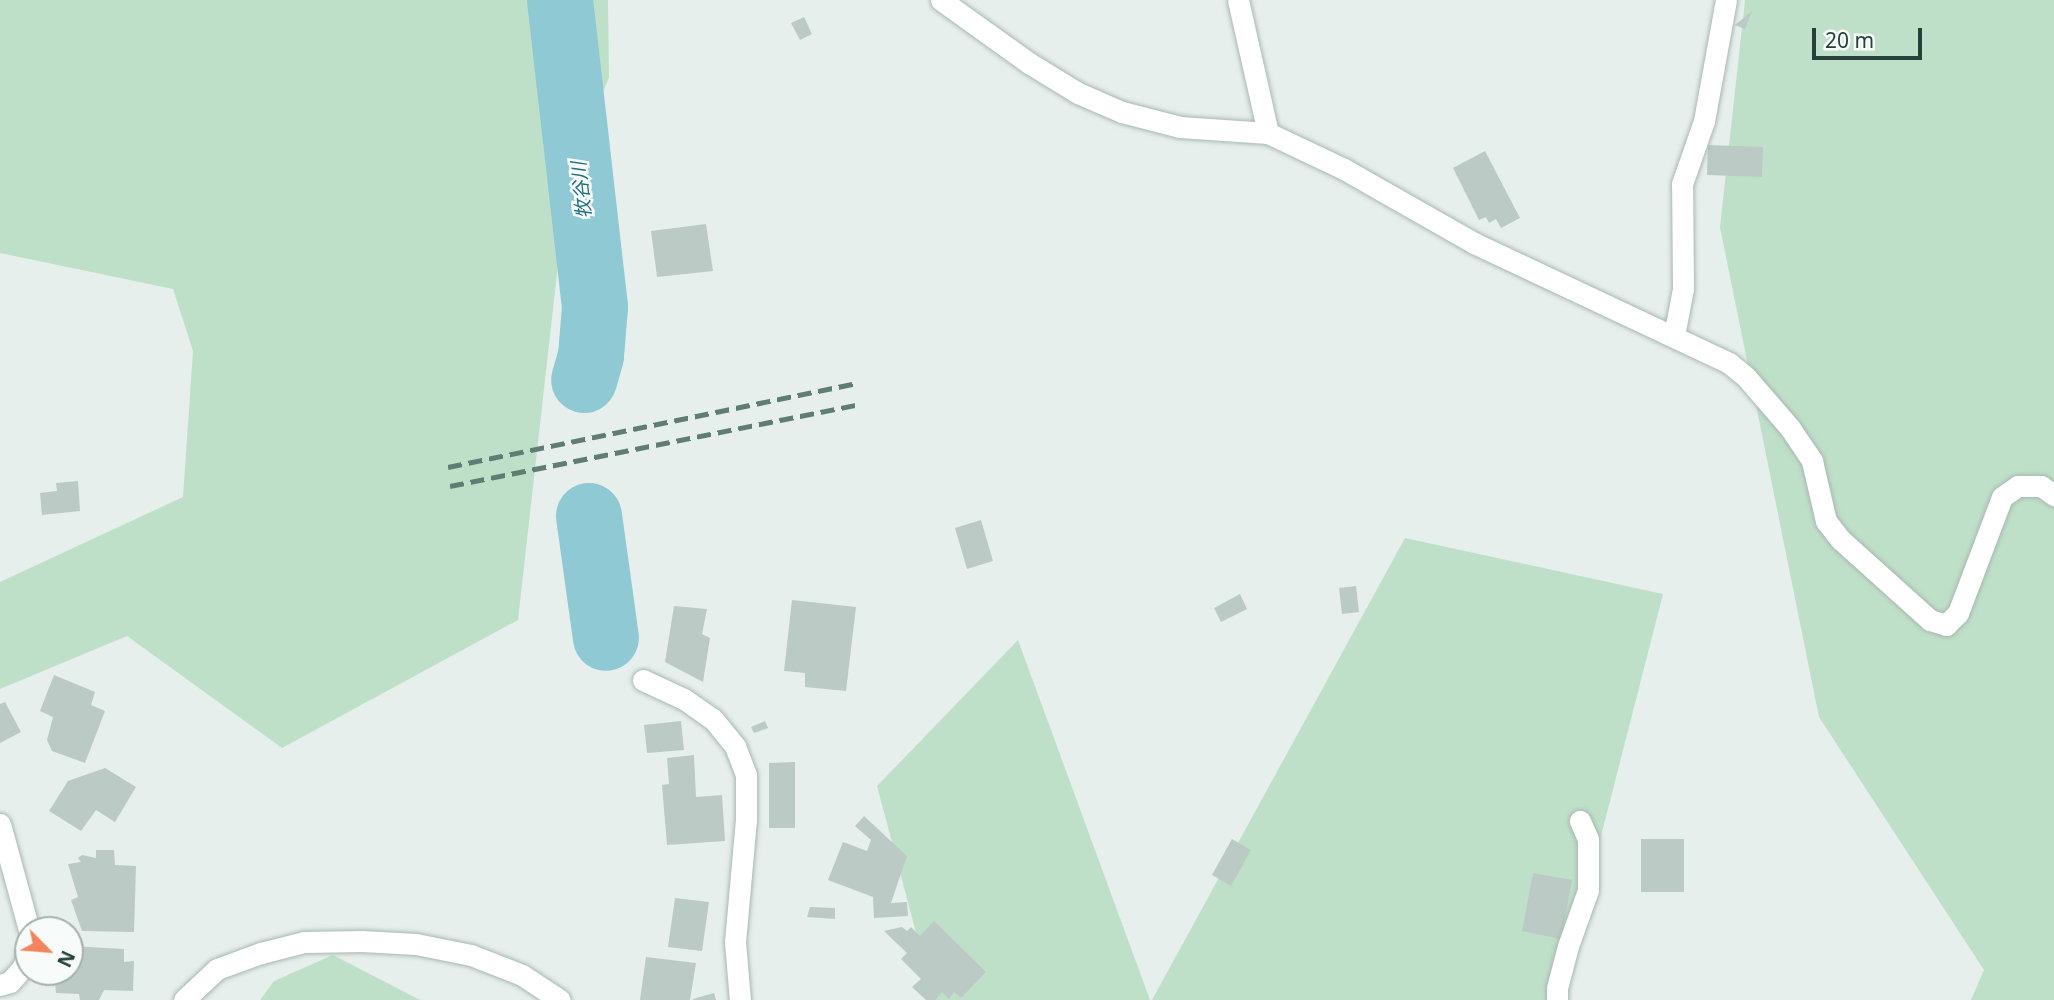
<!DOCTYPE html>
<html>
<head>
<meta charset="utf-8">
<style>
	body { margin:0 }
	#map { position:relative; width:2054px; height:1000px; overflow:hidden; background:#e6efeb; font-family:"Noto Sans","Noto Sans JP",sans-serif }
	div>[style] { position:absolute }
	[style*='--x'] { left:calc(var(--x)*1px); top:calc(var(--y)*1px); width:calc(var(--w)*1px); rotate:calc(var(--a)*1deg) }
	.green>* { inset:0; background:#bfe0c8 }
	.river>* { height:66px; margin:-33px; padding:0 33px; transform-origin:33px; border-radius:33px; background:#8ec9d4 }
	.building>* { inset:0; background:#bbcac4 }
	.roads { filter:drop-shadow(0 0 2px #a8b8b2) drop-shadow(0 0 2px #a8b8b2) }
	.lane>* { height:21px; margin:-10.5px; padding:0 10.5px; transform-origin:10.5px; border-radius:10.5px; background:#fff }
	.street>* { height:21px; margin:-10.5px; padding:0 10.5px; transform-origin:10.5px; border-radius:10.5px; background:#fff }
	.rail>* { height:5px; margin-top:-2.5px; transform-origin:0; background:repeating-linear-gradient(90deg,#5f7d75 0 14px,transparent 0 21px) }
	span { translate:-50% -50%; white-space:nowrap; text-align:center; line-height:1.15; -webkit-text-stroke:5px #f7fbf9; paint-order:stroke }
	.water-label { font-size:19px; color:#1c6f80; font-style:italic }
	.north { position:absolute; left:14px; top:916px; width:70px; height:70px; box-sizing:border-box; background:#f7fbf9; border:2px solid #a3b1ad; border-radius:50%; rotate:115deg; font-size:19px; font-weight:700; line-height:28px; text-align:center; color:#24423a }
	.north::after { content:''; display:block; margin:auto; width:24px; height:32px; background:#f4845f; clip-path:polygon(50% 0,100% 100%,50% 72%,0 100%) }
	.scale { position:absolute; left:1812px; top:28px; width:110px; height:32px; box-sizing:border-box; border:4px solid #24423a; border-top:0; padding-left:9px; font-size:21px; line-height:24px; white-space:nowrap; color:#24423a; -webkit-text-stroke:5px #f7fbf9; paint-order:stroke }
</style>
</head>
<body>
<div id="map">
	<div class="green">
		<div style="clip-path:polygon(0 0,608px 0,609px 77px,567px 185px,518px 620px,282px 748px,127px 636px,0 689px,0 582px,183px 497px,193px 351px,173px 289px,0 253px)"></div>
		<div style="clip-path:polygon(1745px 0,2054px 0,2054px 1000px,1971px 1000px,1984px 970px,1819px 717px,1720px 227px)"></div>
		<div style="clip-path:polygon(1405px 538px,1663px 594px,1559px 1000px,1152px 1000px)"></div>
		<div style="clip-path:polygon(1018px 640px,1150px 1000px,934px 1000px,877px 786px)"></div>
		<div style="clip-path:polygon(333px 955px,420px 1000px,260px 1000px,274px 981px)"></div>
	</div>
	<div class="river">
		<div style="--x:560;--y:0;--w:309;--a:83.5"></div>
		<div style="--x:595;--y:307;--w:49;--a:94.7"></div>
		<div style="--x:591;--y:356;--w:25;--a:106"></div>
		<div style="--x:589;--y:516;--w:123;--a:82.1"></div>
	</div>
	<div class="building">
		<div style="clip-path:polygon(1752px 11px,1745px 29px,1735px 25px)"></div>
		<div style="clip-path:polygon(804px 17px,812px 34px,800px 40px,791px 23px)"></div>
		<div style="clip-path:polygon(1708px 145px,1763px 147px,1762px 177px,1707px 175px)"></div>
		<div style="clip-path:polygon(1485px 151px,1520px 218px,1501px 228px,1496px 219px,1489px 223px,1486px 217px,1479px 220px,1453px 168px)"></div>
		<div style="clip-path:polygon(706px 224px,713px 271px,657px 277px,651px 231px)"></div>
		<div style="clip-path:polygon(78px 481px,80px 511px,42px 515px,40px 493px,57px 491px,56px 483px)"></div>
		<div style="clip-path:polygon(981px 520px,993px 561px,967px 569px,955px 528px)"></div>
		<div style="clip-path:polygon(1356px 586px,1359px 612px,1342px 614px,1339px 588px)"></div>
		<div style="clip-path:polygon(1240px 594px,1247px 609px,1221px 622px,1214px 608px)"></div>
		<div style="clip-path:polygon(792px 600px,856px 607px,846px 691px,805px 687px,805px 673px,784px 671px)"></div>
		<div style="clip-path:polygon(674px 606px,707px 609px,702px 634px,710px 638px,703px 682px,665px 662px)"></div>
		<div style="clip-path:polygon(54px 675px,95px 692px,91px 705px,105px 711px,85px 763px,52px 751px,47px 740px,53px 717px,40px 711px)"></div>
		<div style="clip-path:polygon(5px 702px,21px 732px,0 743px,0 704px)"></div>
		<div style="clip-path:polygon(681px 721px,684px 750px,647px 753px,644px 725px)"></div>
		<div style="clip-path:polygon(765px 721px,768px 728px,754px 733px,751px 727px)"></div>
		<div style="clip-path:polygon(694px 755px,696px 797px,722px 795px,725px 841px,667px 845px,662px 785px,669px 784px,667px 758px)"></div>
		<div style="clip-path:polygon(795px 762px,795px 828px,769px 828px,769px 763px)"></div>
		<div style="clip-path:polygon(105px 768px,136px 787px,115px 822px,96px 810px,81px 831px,49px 811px,68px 781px)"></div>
		<div style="clip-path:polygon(864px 816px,907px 856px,891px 903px,907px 902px,908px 916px,874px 918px,873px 897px,828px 880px,843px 842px,867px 851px,871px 840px,855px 826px)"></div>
		<div style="clip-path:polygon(1232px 839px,1251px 850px,1231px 886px,1212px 875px)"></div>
		<div style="clip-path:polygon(1641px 839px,1684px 839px,1684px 892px,1641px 892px)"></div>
		<div style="clip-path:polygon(96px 850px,114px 850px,115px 865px,136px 866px,134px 932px,82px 931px,71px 900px,78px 897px,68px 864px,81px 862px,78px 858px,82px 855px,96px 858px)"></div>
		<div style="clip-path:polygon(1533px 873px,1572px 880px,1561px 939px,1522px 931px)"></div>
		<div style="clip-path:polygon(675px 898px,709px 902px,702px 951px,668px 947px)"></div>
		<div style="clip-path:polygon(810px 907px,835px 908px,835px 919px,807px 917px)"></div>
		<div style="clip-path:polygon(934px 921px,986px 972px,961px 998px,954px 992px,949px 999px,942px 992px,935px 1000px,926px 1000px,912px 987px,921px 979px,901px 959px,907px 953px,884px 931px,902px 927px,907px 931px,911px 927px,920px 936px)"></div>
		<div style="clip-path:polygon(70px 946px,124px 949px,124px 962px,134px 961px,133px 991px,104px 990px,99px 1000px,80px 1000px,79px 994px,56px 993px,54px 972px,70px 972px)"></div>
		<div style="clip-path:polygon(646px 957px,696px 963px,690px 1000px,640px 1000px)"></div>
		<div style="clip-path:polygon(714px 993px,716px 1000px,693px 1000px,693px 999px)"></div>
	</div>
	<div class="roads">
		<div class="lane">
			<div style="--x:1238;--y:0;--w:136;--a:77.3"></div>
			<div style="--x:1557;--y:1000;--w:12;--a:-90"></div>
			<div style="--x:1557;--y:988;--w:43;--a:-75.3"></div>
			<div style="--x:1568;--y:946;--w:59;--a:-70.3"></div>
			<div style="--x:1588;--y:890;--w:51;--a:-90"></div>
			<div style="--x:1588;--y:839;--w:20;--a:-114"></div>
		</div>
		<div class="street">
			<div style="--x:941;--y:0;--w:108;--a:35.6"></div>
			<div style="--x:1029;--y:63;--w:57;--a:31.5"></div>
			<div style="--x:1078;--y:93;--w:48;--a:23.4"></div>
			<div style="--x:1122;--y:112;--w:60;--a:14.5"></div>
			<div style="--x:1180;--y:127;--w:88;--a:3.9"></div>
			<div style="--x:1268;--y:133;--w:84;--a:25.3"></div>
			<div style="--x:1344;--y:169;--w:150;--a:29.6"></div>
			<div style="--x:1474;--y:243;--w:282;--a:25.2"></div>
			<div style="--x:1729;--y:363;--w:22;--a:39"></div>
			<div style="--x:1746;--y:377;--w:67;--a:49.2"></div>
			<div style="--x:1790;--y:428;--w:40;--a:56"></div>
			<div style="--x:1812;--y:461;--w:62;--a:76.9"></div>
			<div style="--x:1826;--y:521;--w:24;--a:52"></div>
			<div style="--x:1841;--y:540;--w:120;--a:42"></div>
			<div style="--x:1930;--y:620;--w:17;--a:17"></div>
			<div style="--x:1946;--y:625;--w:17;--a:-45"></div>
			<div style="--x:1958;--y:613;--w:124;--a:-69.2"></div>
			<div style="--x:2002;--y:497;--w:19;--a:-35"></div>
			<div style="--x:2018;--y:486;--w:23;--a:0"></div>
			<div style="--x:2041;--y:486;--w:16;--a:35"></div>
			<div style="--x:1674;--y:336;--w:48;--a:-79.2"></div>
			<div style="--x:1683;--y:289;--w:105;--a:-90.5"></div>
			<div style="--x:1682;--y:184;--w:67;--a:-70.8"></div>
			<div style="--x:1704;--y:121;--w:123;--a:-79.7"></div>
			<div style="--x:643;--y:680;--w:45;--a:24.9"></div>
			<div style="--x:684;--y:699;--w:35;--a:35"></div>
			<div style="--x:713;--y:719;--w:35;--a:51"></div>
			<div style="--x:735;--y:746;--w:31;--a:69"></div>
			<div style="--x:746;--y:775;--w:44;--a:90"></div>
			<div style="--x:746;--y:819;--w:123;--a:95.1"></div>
			<div style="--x:735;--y:942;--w:58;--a:85.1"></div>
			<div style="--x:0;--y:824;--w:110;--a:74.7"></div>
			<div style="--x:0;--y:985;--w:10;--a:-17"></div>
			<div style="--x:10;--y:982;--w:20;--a:-49"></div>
			<div style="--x:23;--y:967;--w:16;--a:-72"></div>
			<div style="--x:184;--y:1000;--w:45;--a:-43.2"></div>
			<div style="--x:217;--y:969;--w:47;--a:-20"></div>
			<div style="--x:261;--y:953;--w:44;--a:-14.3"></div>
			<div style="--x:304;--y:942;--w:58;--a:-1"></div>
			<div style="--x:362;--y:941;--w:54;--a:3.2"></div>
			<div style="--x:416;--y:944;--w:56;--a:11.3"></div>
			<div style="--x:471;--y:955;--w:55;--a:21.4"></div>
			<div style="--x:522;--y:975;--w:45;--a:33.3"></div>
		</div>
	</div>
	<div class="rail">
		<div style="--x:448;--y:467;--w:419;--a:-11.6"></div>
		<div style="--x:450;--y:486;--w:418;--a:-11.3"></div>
	</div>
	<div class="water-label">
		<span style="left:582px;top:190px;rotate:-96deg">牧谷川</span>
	</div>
	<div class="north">N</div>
	<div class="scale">20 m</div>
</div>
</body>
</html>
